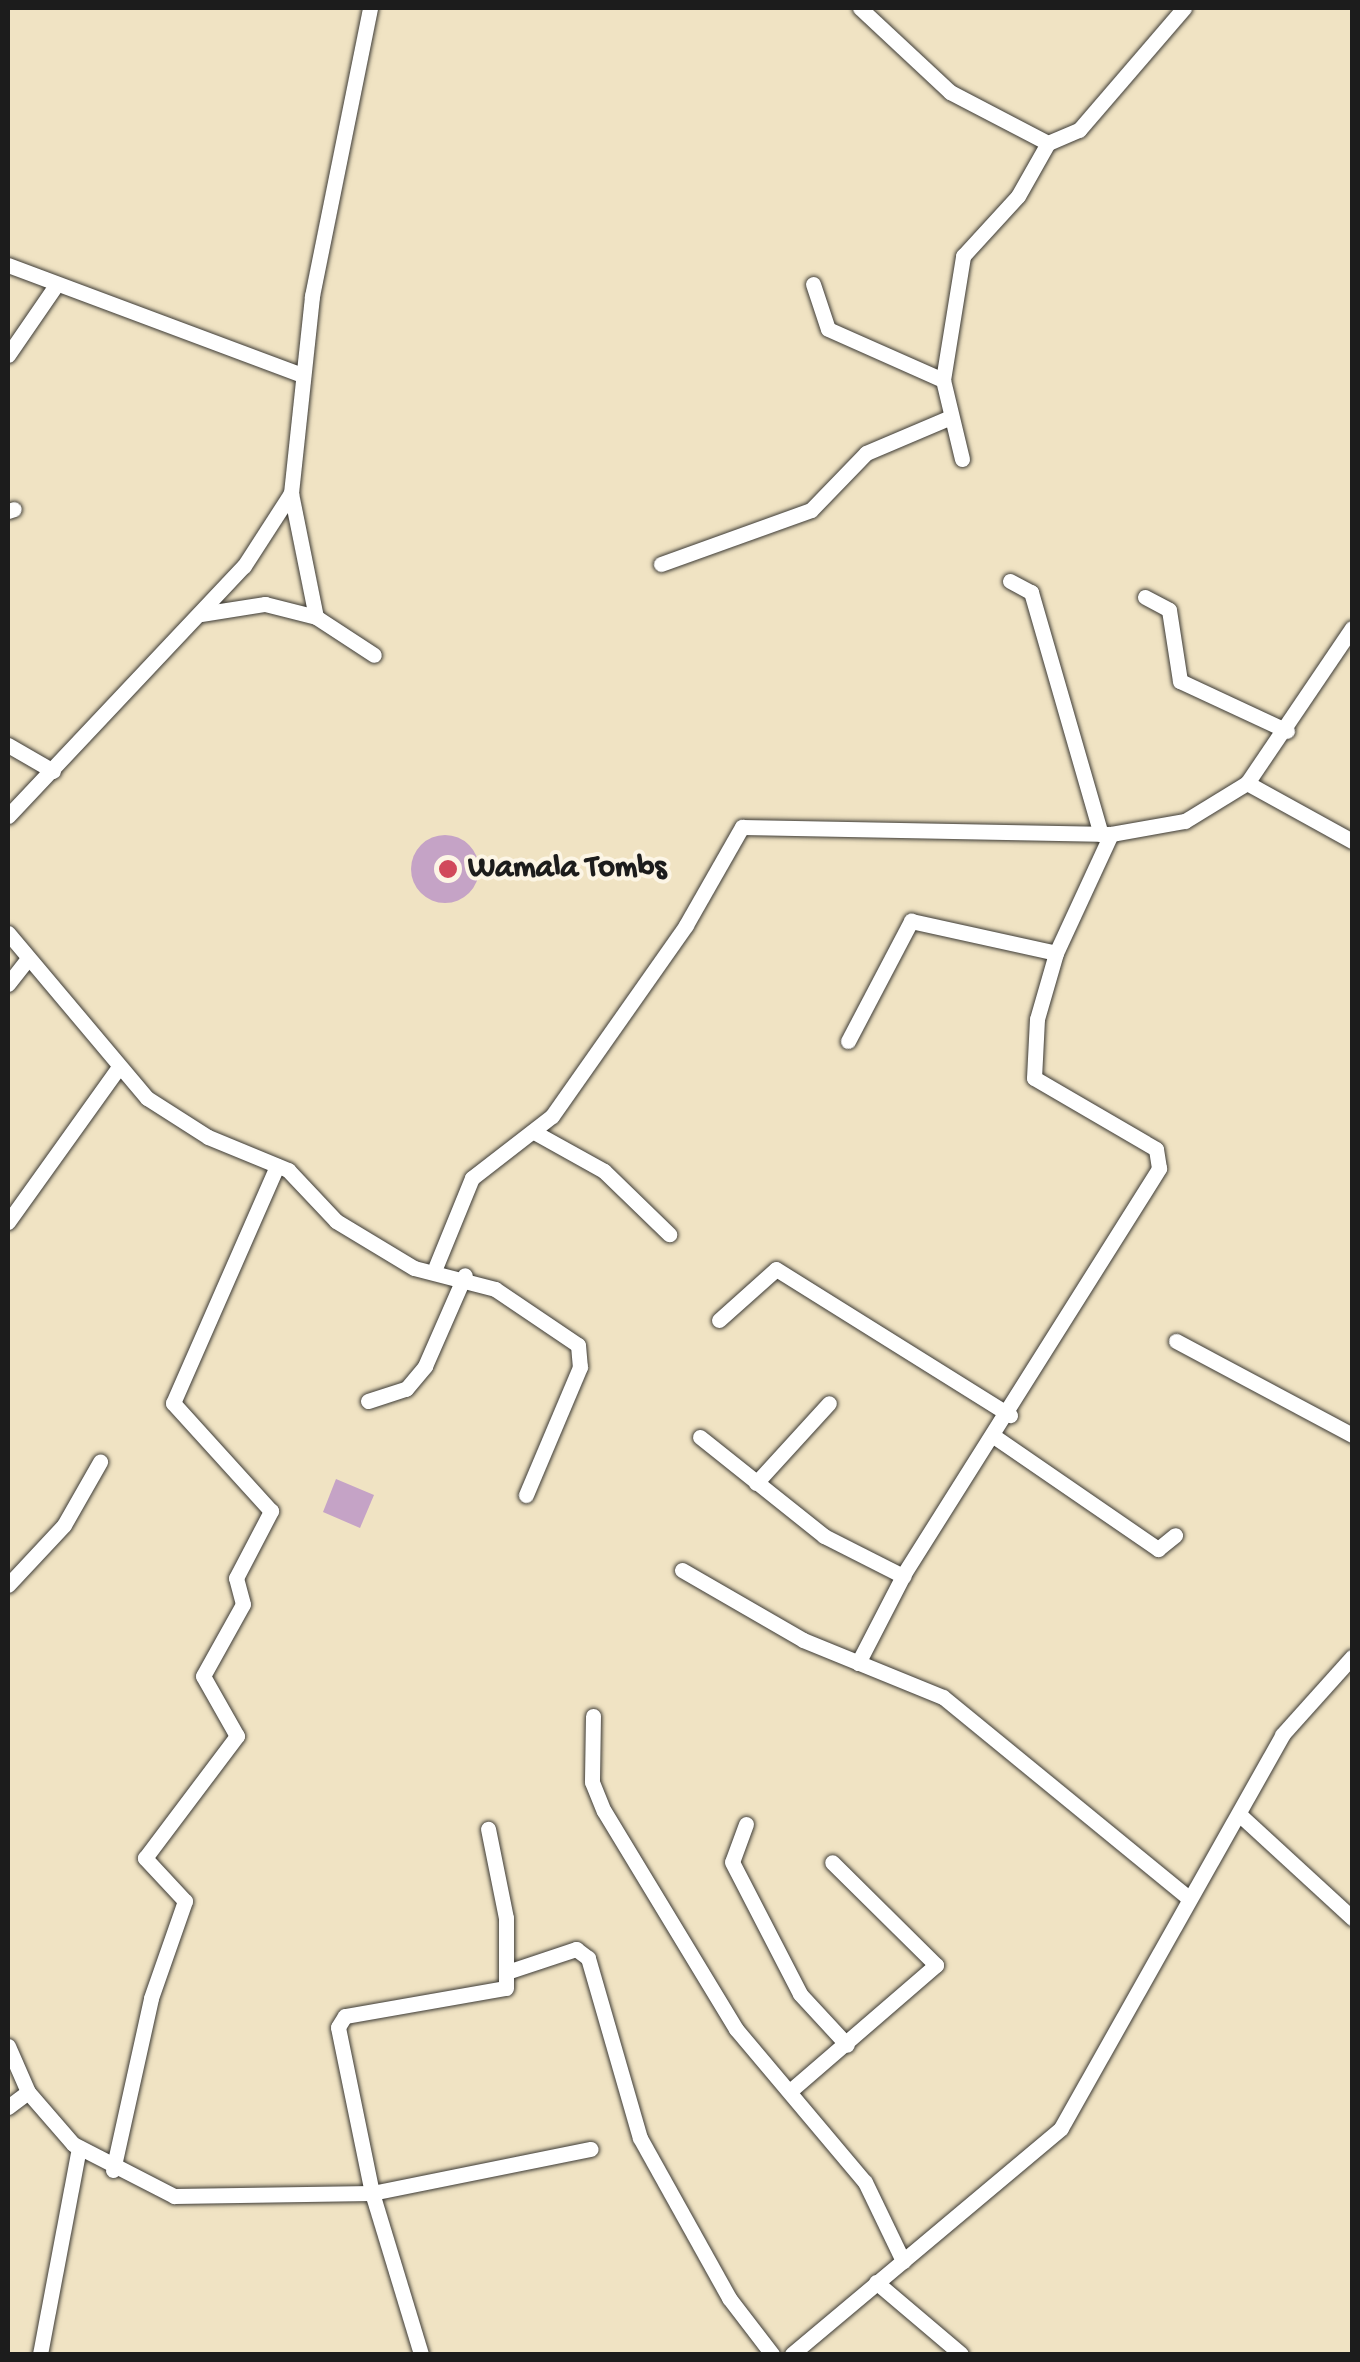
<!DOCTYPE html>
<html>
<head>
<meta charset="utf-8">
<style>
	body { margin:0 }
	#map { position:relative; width:1360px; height:2362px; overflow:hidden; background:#f0e3c3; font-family:"Gochi Hand",sans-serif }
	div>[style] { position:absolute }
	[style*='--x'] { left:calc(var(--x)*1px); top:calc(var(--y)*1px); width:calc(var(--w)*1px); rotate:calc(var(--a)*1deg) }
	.building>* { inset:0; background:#c5a3c6 }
	.round { border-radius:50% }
	.roads { filter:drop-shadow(0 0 2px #3c3a35) drop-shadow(0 0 2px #3c3a35) }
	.street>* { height:15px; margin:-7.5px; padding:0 7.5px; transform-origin:7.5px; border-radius:7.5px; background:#fff }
	.dots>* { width:28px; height:28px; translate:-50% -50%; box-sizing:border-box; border:5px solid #fcf5e5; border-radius:50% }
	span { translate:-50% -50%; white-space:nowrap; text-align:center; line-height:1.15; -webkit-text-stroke:8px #fcf5e5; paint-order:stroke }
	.poi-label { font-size:32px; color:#1c1c1c; font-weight:700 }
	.left { translate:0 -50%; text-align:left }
	.frame { position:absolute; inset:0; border:10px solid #1c1c1c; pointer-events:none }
</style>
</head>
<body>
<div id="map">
	<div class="building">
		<div class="round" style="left:411px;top:835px;width:68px;height:68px"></div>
		<div style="clip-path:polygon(336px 1479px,374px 1495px,360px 1528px,323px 1512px)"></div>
	</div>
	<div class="roads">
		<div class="street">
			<div style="--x:860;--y:8;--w:123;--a:43"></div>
			<div style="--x:950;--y:92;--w:110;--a:27.5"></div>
			<div style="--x:1048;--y:143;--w:34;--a:-23"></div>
			<div style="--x:1079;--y:130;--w:161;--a:-49.3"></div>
			<div style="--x:8;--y:265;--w:314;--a:20.5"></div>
			<div style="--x:813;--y:284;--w:47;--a:71.6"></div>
			<div style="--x:828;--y:329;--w:126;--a:23.9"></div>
			<div style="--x:8;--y:355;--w:81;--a:-55.5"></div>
			<div style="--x:962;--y:459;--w:81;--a:-103.5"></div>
			<div style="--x:943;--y:380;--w:126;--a:-80.8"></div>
			<div style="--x:963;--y:256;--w:81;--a:-47.5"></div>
			<div style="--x:1018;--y:196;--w:61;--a:-60.5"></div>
			<div style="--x:291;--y:493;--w:126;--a:78.6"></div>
			<div style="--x:8;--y:511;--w:6;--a:-18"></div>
			<div style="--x:661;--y:564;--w:159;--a:-19.8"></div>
			<div style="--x:811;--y:510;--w:79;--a:-46"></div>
			<div style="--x:866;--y:453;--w:87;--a:-23"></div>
			<div style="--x:1010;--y:581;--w:24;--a:28"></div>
			<div style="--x:1031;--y:592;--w:252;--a:73.9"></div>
			<div style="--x:1145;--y:597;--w:27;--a:28"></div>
			<div style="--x:1169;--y:610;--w:72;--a:81.2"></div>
			<div style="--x:1180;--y:681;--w:118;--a:25"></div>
			<div style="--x:201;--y:614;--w:65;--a:-8.9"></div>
			<div style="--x:265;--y:604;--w:53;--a:14.3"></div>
			<div style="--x:316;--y:617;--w:69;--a:33.2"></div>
			<div style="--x:8;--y:745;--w:52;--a:30"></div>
			<div style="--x:1247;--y:783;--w:120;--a:28.9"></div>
			<div style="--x:8;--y:816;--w:344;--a:-46.7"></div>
			<div style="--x:244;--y:566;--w:87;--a:-57.2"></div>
			<div style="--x:291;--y:493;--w:198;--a:-83.9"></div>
			<div style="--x:312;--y:296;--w:294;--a:-78.6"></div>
			<div style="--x:8;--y:933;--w:216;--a:49.9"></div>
			<div style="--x:147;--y:1098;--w:72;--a:32.6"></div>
			<div style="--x:208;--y:1137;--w:87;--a:22.4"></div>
			<div style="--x:288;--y:1170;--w:70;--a:46.7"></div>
			<div style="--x:336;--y:1221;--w:91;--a:31.1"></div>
			<div style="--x:414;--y:1268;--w:84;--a:14.5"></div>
			<div style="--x:495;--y:1289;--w:100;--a:34"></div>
			<div style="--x:578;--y:1345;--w:22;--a:85"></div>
			<div style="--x:580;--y:1367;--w:139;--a:112.9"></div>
			<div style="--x:8;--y:984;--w:31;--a:-52"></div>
			<div style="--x:848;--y:1041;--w:136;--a:-62.3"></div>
			<div style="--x:911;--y:921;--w:148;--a:12.4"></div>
			<div style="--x:1056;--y:953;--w:131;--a:-65.2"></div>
			<div style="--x:534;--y:1132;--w:80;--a:29.1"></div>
			<div style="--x:604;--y:1171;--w:91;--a:44.1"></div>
			<div style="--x:8;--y:1222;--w:187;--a:-54.4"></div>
			<div style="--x:436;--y:1266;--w:95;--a:-67.8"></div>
			<div style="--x:472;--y:1178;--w:101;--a:-37.8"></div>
			<div style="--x:552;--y:1116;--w:233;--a:-54.9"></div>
			<div style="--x:686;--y:925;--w:113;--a:-60.3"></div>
			<div style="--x:742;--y:827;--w:369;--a:1.1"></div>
			<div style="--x:1111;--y:834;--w:75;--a:-10"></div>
			<div style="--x:1185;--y:821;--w:73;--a:-31.5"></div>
			<div style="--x:1247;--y:783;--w:187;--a:-55.9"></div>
			<div style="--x:719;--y:1320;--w:76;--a:-41.8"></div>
			<div style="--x:776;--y:1269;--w:276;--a:32"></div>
			<div style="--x:1176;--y:1341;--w:200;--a:28.1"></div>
			<div style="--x:368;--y:1401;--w:40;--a:-18"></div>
			<div style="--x:406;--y:1389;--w:30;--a:-50"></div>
			<div style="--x:425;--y:1366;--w:99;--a:-66.3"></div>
			<div style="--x:700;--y:1437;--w:159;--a:38.6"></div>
			<div style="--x:824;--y:1536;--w:89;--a:26.9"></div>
			<div style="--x:995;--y:1437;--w:198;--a:34.5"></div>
			<div style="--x:1158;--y:1549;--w:22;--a:-39"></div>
			<div style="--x:756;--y:1483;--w:108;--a:-47.6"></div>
			<div style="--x:682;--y:1570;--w:140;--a:30"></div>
			<div style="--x:803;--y:1640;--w:151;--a:22.2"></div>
			<div style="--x:943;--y:1697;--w:314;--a:39.3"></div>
			<div style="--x:8;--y:1585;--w:82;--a:-47"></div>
			<div style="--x:64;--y:1525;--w:73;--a:-60.3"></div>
			<div style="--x:858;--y:1663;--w:102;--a:-62.7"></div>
			<div style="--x:905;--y:1572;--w:477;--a:-57.8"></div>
			<div style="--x:1159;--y:1168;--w:19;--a:-99"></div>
			<div style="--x:1156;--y:1149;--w:141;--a:-149.8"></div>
			<div style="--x:1034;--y:1078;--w:59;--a:-87.1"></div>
			<div style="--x:1037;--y:1019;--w:69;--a:-73.9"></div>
			<div style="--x:593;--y:1716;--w:66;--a:90.9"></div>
			<div style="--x:592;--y:1782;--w:31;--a:68"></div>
			<div style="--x:604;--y:1811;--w:255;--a:58.8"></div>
			<div style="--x:736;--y:2029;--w:200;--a:49.9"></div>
			<div style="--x:865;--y:2182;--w:88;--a:64.3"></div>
			<div style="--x:1239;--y:1814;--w:154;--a:42.6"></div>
			<div style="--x:746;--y:1824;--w:40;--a:110.2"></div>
			<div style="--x:732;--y:1862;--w:148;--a:62.7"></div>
			<div style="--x:800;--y:1994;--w:69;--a:47.3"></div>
			<div style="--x:510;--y:1971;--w:70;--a:-18.4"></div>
			<div style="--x:576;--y:1949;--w:15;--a:37"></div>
			<div style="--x:588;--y:1958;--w:187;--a:73.9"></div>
			<div style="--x:640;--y:2138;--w:183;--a:60.9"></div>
			<div style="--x:729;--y:2298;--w:71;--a:52.5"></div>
			<div style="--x:8;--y:2046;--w:50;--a:66.5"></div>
			<div style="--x:28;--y:2092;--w:69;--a:49.1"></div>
			<div style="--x:73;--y:2144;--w:114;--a:27.2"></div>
			<div style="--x:174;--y:2196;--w:198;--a:-0.9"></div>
			<div style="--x:372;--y:2193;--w:223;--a:-11.4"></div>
			<div style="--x:790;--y:2091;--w:193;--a:-40.8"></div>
			<div style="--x:936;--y:1965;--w:146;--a:-135.3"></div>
			<div style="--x:8;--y:2107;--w:25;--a:-37"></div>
			<div style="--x:113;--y:2170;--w:176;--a:-77.5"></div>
			<div style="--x:151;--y:1998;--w:103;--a:-70.7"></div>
			<div style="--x:185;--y:1901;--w:59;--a:-132.9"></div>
			<div style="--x:145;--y:1858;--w:153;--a:-53"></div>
			<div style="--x:237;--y:1736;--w:69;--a:-119.5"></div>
			<div style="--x:203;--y:1676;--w:82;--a:-60.9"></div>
			<div style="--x:243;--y:1604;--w:27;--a:-105"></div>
			<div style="--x:236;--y:1578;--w:76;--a:-62.4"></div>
			<div style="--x:271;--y:1511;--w:146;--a:-132.2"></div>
			<div style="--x:173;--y:1403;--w:259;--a:-66.3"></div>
			<div style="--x:876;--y:2282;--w:111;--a:40.3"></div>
			<div style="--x:40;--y:2354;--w:210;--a:-79.3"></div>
			<div style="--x:421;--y:2354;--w:168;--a:-106.9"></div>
			<div style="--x:372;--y:2193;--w:169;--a:-101.6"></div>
			<div style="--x:338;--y:2027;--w:13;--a:-58"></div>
			<div style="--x:345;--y:2016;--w:163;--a:-9.9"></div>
			<div style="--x:506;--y:1988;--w:70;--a:-90"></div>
			<div style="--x:506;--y:1918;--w:91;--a:-101.4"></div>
			<div style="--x:792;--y:2354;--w:351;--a:-40"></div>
			<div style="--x:1061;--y:2128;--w:451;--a:-60.6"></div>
			<div style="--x:1282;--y:1735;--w:105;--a:-48.1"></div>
		</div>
	</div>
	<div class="dots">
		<div style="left:448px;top:869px;background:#d1495b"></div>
	</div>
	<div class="poi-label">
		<span class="left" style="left:468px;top:869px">Wamala Tombs</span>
	</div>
	<div class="frame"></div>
</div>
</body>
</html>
